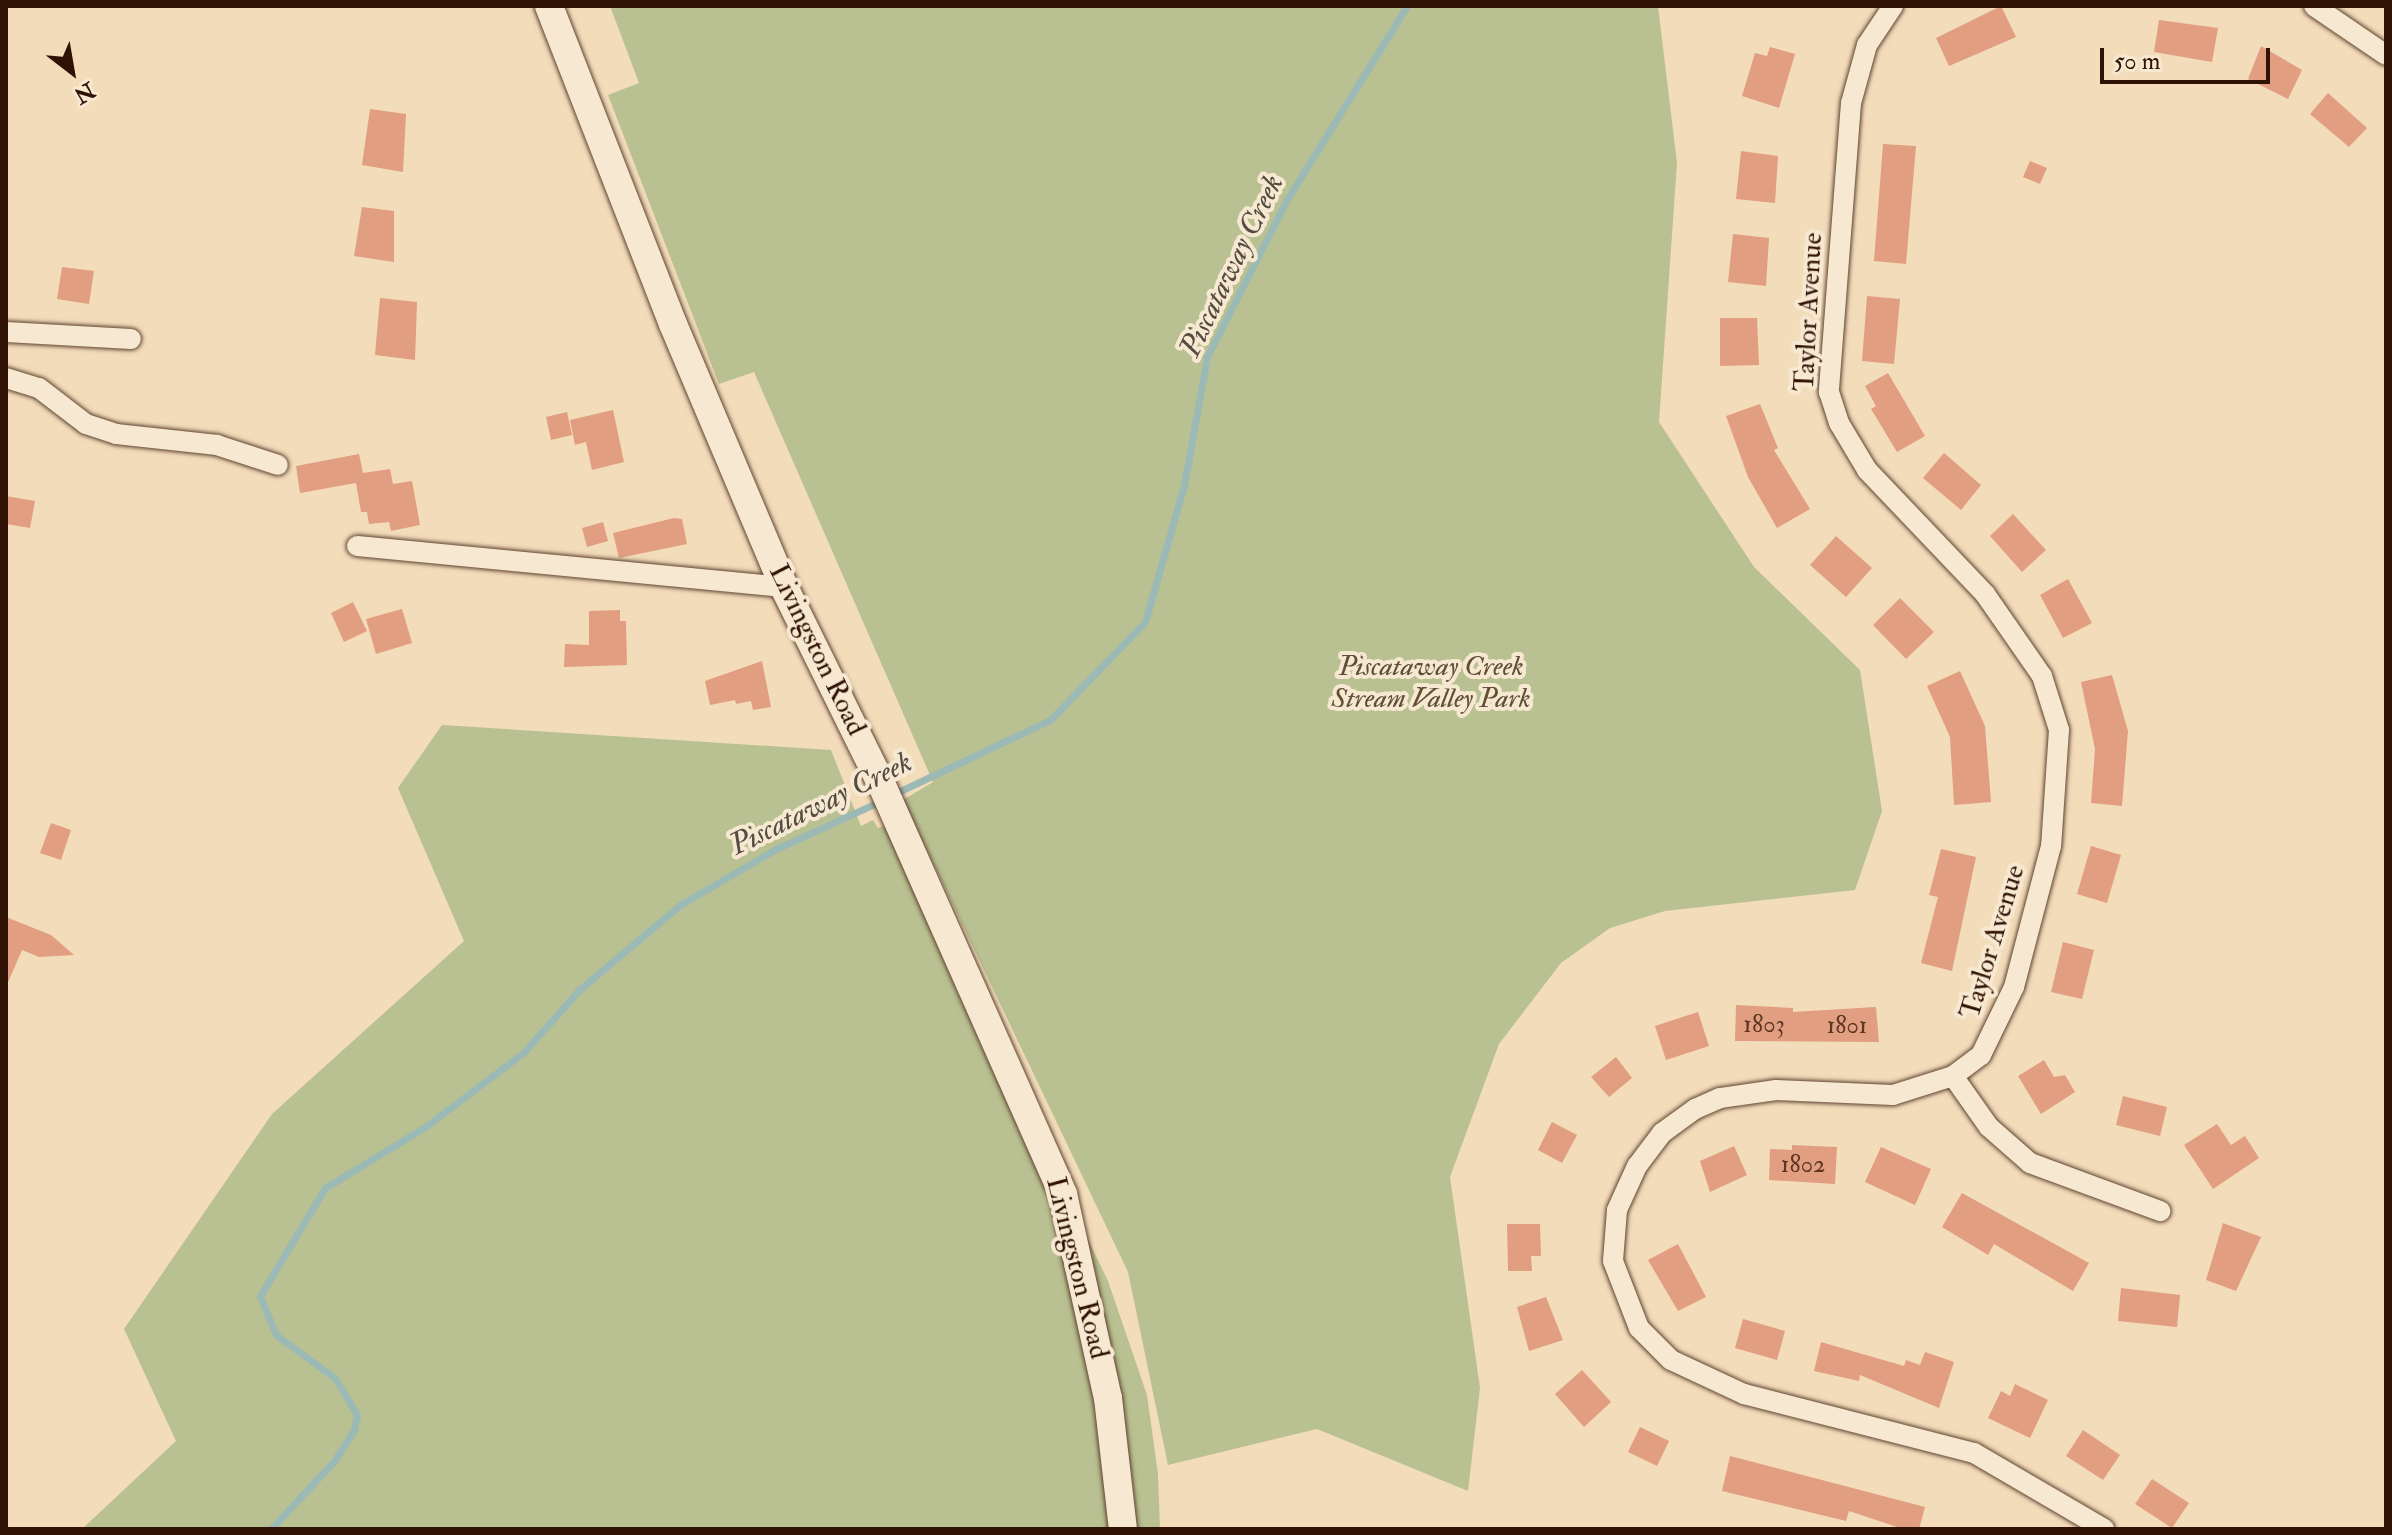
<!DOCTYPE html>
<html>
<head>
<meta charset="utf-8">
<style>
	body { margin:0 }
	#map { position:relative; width:2392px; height:1535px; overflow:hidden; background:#f3dcba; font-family:"IM FELL Double Pica",serif }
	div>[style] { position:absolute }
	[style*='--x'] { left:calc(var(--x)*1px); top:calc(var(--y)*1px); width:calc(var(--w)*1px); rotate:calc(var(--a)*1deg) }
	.green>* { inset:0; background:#b9c091 }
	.stream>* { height:7px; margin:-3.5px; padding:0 3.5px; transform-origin:3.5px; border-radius:3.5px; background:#9cbab5 }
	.building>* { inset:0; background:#e19e80 }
	.roads { filter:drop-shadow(0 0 2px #604432) drop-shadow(0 0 2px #604432) }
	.street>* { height:20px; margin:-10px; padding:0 10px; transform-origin:10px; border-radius:10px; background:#f7e8d2 }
	.secondary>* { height:28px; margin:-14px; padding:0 14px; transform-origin:14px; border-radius:14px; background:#f7e8d2 }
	span { translate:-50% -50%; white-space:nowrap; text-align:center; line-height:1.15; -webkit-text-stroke:8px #f7e8d2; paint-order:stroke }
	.number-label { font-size:24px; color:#5c3523 }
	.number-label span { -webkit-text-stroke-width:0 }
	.street-label { font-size:28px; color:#2f1204 }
	.park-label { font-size:28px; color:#5f4f35; font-style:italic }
	.water-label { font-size:30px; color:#554d42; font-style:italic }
	.frame { position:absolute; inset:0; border:8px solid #2f1204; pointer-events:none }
	.north { position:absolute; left:32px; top:32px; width:80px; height:80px; -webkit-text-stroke:6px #f7e8d2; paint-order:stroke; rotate:149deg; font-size:22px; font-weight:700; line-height:32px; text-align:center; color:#2f1204 }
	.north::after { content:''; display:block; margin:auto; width:28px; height:36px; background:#2f1204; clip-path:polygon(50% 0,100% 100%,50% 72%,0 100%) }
	.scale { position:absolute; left:2100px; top:48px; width:170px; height:36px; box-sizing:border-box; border:4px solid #2f1204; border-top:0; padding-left:10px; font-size:24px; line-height:28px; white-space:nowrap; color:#2f1204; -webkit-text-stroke:6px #f7e8d2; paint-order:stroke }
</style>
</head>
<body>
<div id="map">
	<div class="green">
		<div style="clip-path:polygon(610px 6px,1658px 6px,1677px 163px,1659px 422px,1754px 567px,1860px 670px,1882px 811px,1855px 890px,1665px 911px,1610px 928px,1561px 963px,1499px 1044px,1450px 1177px,1480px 1388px,1468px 1491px,1317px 1429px,1168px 1465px,1128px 1272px,903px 800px,933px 782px,754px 372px,719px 384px,608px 95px,639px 83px)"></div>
		<div style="clip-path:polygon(442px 725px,831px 750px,861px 826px,873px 820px,878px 828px,889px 824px,1108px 1281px,1147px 1395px,1158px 1474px,1160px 1529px,82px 1529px,176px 1441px,124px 1329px,272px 1114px,464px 941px,398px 788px)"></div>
	</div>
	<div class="stream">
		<div style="--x:894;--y:794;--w:173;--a:-25.4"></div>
		<div style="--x:1050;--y:720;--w:136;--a:-45.9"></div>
		<div style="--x:1145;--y:622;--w:142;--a:-74.1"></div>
		<div style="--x:1184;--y:485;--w:130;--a:-79.8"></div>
		<div style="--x:1207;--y:357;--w:175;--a:-63.1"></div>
		<div style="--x:1286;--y:201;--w:229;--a:-58.2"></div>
		<div style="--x:271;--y:1529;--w:93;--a:-47.2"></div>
		<div style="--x:334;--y:1461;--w:37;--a:-57"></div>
		<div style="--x:354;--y:1430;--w:15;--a:-79"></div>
		<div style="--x:357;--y:1415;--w:43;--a:-120.7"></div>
		<div style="--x:335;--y:1378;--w:73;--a:-143.9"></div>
		<div style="--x:276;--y:1335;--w:42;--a:-112.3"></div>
		<div style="--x:260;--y:1296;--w:126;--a:-59"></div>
		<div style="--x:325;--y:1188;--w:117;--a:-31.4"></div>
		<div style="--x:425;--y:1127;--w:124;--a:-37.1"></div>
		<div style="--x:524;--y:1052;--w:83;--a:-48.4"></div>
		<div style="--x:579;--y:990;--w:132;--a:-40.1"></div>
		<div style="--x:680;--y:905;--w:111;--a:-30.3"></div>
		<div style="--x:776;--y:849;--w:118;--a:-24.6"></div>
	</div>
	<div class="building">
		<div style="clip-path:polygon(2001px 6px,2016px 37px,1949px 66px,1936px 38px)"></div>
		<div style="clip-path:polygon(2159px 20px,2218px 28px,2212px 62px,2154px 52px)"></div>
		<div style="clip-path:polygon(2261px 46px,2302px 70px,2288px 99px,2248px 79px)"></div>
		<div style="clip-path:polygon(1770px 47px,1795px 54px,1779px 108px,1742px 96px,1755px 53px,1767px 56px)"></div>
		<div style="clip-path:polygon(2328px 93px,2367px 128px,2349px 147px,2310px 114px)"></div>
		<div style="clip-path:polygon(370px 109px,406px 114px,403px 172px,362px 165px)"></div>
		<div style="clip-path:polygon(1883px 144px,1916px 146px,1906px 264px,1874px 261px)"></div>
		<div style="clip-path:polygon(1741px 151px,1778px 156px,1775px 203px,1736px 199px)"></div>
		<div style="clip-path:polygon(2030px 161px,2047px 168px,2040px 184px,2023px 177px)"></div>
		<div style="clip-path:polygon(362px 207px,394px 211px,394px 262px,354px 256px)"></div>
		<div style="clip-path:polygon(1733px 234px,1769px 238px,1766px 286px,1728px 282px)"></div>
		<div style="clip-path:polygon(62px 267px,94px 271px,89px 304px,57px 299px)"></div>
		<div style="clip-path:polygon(1867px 296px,1900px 299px,1894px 364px,1862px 361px)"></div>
		<div style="clip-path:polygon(380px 298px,417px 302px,415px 360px,375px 355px)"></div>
		<div style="clip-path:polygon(1720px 318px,1757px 318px,1759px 365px,1720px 366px)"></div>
		<div style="clip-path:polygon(1888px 373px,1925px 436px,1897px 452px,1871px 409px,1876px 406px,1865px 386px)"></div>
		<div style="clip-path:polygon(1760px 404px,1778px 448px,1774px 450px,1810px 509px,1777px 528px,1748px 477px,1726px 416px)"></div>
		<div style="clip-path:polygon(613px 410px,624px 462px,592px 470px,586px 442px,575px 445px,570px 420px)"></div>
		<div style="clip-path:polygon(567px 412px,572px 435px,551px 440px,546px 417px)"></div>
		<div style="clip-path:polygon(1944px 453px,1981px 485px,1961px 510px,1923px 478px)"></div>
		<div style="clip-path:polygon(359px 454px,363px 473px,390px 469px,393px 484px,412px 481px,420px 525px,391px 531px,389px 522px,369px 524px,367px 512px,361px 512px,356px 483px,300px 493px,296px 466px)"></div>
		<div style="clip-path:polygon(6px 496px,35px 501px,30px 528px,6px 524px)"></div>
		<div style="clip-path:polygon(2013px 514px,2046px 550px,2022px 572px,1990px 536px)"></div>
		<div style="clip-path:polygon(674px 518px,682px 519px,687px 544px,619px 558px,613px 533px)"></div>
		<div style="clip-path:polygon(603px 522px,608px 541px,587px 547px,582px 528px)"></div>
		<div style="clip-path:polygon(1836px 536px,1872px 568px,1846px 597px,1810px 565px)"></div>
		<div style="clip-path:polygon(2068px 579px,2092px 623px,2063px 638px,2040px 595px)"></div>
		<div style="clip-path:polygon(1900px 598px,1934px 632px,1906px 659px,1873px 625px)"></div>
		<div style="clip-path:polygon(353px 602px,367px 631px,344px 642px,331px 613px)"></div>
		<div style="clip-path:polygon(402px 609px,412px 643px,376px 654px,366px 619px)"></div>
		<div style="clip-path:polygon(620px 610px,620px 621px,626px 621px,627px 665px,564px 667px,565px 644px,589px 645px,589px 611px)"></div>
		<div style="clip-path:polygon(762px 661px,771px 707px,753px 710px,751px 701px,736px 704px,735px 700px,710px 705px,705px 681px)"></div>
		<div style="clip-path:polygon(1960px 671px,1985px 726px,1991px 802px,1954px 805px,1950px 737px,1927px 686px)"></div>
		<div style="clip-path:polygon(2112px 675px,2128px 731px,2122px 806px,2091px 803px,2095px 749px,2081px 682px)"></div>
		<div style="clip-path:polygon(51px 823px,71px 830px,61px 860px,40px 853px)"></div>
		<div style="clip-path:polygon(2091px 846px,2121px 855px,2107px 903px,2077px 894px)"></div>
		<div style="clip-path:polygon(1941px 849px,1976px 857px,1952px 971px,1921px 963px,1938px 897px,1929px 895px)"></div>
		<div style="clip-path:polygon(6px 917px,51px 935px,74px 955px,39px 957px,22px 950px,6px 987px)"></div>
		<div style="clip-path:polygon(2063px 942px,2094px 950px,2082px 999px,2051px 992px)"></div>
		<div style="clip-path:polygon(1736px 1005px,1793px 1008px,1793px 1012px,1876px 1007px,1879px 1042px,1735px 1041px)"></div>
		<div style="clip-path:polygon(1698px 1012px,1709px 1046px,1666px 1060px,1655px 1026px)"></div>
		<div style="clip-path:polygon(1616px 1057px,1632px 1078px,1609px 1097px,1591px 1077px)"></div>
		<div style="clip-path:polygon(2044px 1060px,2054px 1077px,2065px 1075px,2075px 1092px,2041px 1114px,2018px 1076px)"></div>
		<div style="clip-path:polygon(2123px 1096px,2167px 1107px,2160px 1136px,2116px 1125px)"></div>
		<div style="clip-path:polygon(1552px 1122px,1577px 1135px,1562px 1163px,1538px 1150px)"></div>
		<div style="clip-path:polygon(2217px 1124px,2231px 1145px,2245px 1136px,2259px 1158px,2213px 1189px,2184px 1145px)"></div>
		<div style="clip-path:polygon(1792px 1145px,1837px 1147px,1835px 1184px,1769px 1180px,1770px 1149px,1792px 1150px)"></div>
		<div style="clip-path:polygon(1734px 1146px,1747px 1175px,1710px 1192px,1700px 1161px)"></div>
		<div style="clip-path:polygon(1881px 1147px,1931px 1169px,1915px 1205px,1865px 1182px)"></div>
		<div style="clip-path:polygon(1962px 1193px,2089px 1263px,2073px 1291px,1994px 1244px,1988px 1255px,1942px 1227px)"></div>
		<div style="clip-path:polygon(2223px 1223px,2261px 1237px,2236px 1291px,2206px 1280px)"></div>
		<div style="clip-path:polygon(1507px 1224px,1540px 1224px,1541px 1256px,1531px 1256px,1532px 1271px,1508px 1271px)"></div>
		<div style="clip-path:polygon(1678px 1244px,1706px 1297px,1678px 1311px,1648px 1260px)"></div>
		<div style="clip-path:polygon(2121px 1288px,2180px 1295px,2177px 1327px,2118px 1321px)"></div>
		<div style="clip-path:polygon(1546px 1297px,1563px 1340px,1529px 1351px,1517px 1307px)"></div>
		<div style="clip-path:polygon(1743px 1319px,1785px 1331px,1777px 1360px,1735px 1348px)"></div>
		<div style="clip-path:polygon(1821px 1342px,1904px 1366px,1906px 1360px,1920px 1365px,1925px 1352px,1954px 1362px,1939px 1408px,1860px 1375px,1859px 1381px,1814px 1371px)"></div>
		<div style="clip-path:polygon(1582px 1370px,1611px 1402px,1584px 1427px,1555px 1394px)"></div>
		<div style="clip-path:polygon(2015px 1384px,2048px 1400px,2030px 1438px,1988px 1418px,2001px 1391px,2010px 1396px)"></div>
		<div style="clip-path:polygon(1640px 1427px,1669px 1441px,1657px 1466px,1628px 1452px)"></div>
		<div style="clip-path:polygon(2083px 1430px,2120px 1455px,2103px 1480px,2066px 1456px)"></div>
		<div style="clip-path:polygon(1730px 1456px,1925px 1507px,1919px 1529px,1903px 1529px,1849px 1511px,1846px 1521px,1722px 1491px)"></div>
		<div style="clip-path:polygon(2152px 1479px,2189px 1503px,2172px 1528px,2135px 1504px)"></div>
	</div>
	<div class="roads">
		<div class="street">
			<div style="--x:1893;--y:6;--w:47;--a:123.7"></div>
			<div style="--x:1867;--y:45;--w:60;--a:105.4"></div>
			<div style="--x:1851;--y:103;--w:290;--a:94.4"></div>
			<div style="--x:1829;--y:392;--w:33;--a:72"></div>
			<div style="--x:1839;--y:423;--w:55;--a:59.2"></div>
			<div style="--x:1867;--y:470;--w:171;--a:46.4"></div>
			<div style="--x:1985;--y:594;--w:100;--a:55.2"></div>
			<div style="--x:2042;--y:676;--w:57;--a:72.5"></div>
			<div style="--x:2059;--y:730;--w:116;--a:93.9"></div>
			<div style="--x:2051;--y:846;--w:146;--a:104.7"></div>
			<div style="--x:2014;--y:987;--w:76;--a:115.9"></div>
			<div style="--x:1981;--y:1055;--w:35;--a:143"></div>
			<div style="--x:1953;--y:1076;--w:63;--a:162.4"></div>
			<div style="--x:1893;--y:1095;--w:117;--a:-177.6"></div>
			<div style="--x:1776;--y:1090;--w:57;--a:171.9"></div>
			<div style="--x:1720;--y:1098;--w:27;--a:156"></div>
			<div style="--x:1695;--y:1109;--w:41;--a:144"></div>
			<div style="--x:1662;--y:1133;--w:41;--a:127.1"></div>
			<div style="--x:1637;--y:1166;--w:48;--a:114.4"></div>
			<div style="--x:1617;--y:1210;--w:51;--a:94.5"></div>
			<div style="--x:1613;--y:1261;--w:72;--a:68.8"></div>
			<div style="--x:1639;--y:1328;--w:45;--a:45"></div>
			<div style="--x:1671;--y:1360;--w:81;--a:25"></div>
			<div style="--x:1744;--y:1394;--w:237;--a:14.4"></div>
			<div style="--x:1974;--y:1453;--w:151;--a:30.3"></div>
			<div style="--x:2314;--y:6;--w:87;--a:34.2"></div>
			<div style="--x:6;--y:332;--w:125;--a:3.2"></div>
			<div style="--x:6;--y:378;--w:34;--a:17"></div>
			<div style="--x:39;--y:388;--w:59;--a:37.5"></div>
			<div style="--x:86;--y:424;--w:32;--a:18"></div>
			<div style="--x:116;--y:434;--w:102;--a:6.2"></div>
			<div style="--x:217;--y:445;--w:64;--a:18.2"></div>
			<div style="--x:357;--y:546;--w:429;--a:5.5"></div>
			<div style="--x:1953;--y:1076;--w:62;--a:54.8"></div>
			<div style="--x:1989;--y:1127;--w:55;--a:41.3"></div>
			<div style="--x:2030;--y:1163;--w:139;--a:20.3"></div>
		</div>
		<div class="secondary">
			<div style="--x:549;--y:6;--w:341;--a:68.7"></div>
			<div style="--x:673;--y:324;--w:285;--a:67.1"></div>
			<div style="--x:784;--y:587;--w:216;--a:63.7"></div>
			<div style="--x:880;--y:781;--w:452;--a:66.1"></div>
			<div style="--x:1063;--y:1194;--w:209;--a:77.6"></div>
			<div style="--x:1108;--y:1398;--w:132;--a:83.5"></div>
		</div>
	</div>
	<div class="number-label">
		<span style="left:1764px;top:1025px">1803</span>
		<span style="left:1847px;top:1026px">1801</span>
		<span style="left:1803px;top:1165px">1802</span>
	</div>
	<div class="street-label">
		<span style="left:1809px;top:312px;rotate:-87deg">Taylor Avenue</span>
		<span style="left:817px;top:650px;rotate:64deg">Livingston Road</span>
		<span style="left:1993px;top:942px;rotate:-73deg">Taylor Avenue</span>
		<span style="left:1077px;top:1268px;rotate:76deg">Livingston Road</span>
	</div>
	<div class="park-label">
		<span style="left:1431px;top:683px">Piscataway Creek<br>Stream Valley Park</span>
	</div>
	<div class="water-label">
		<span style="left:1232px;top:266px;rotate:-64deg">Piscataway Creek</span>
		<span style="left:821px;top:804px;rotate:-26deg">Piscataway Creek</span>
	</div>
	<div class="frame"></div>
	<div class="north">N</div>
	<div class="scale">50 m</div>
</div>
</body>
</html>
